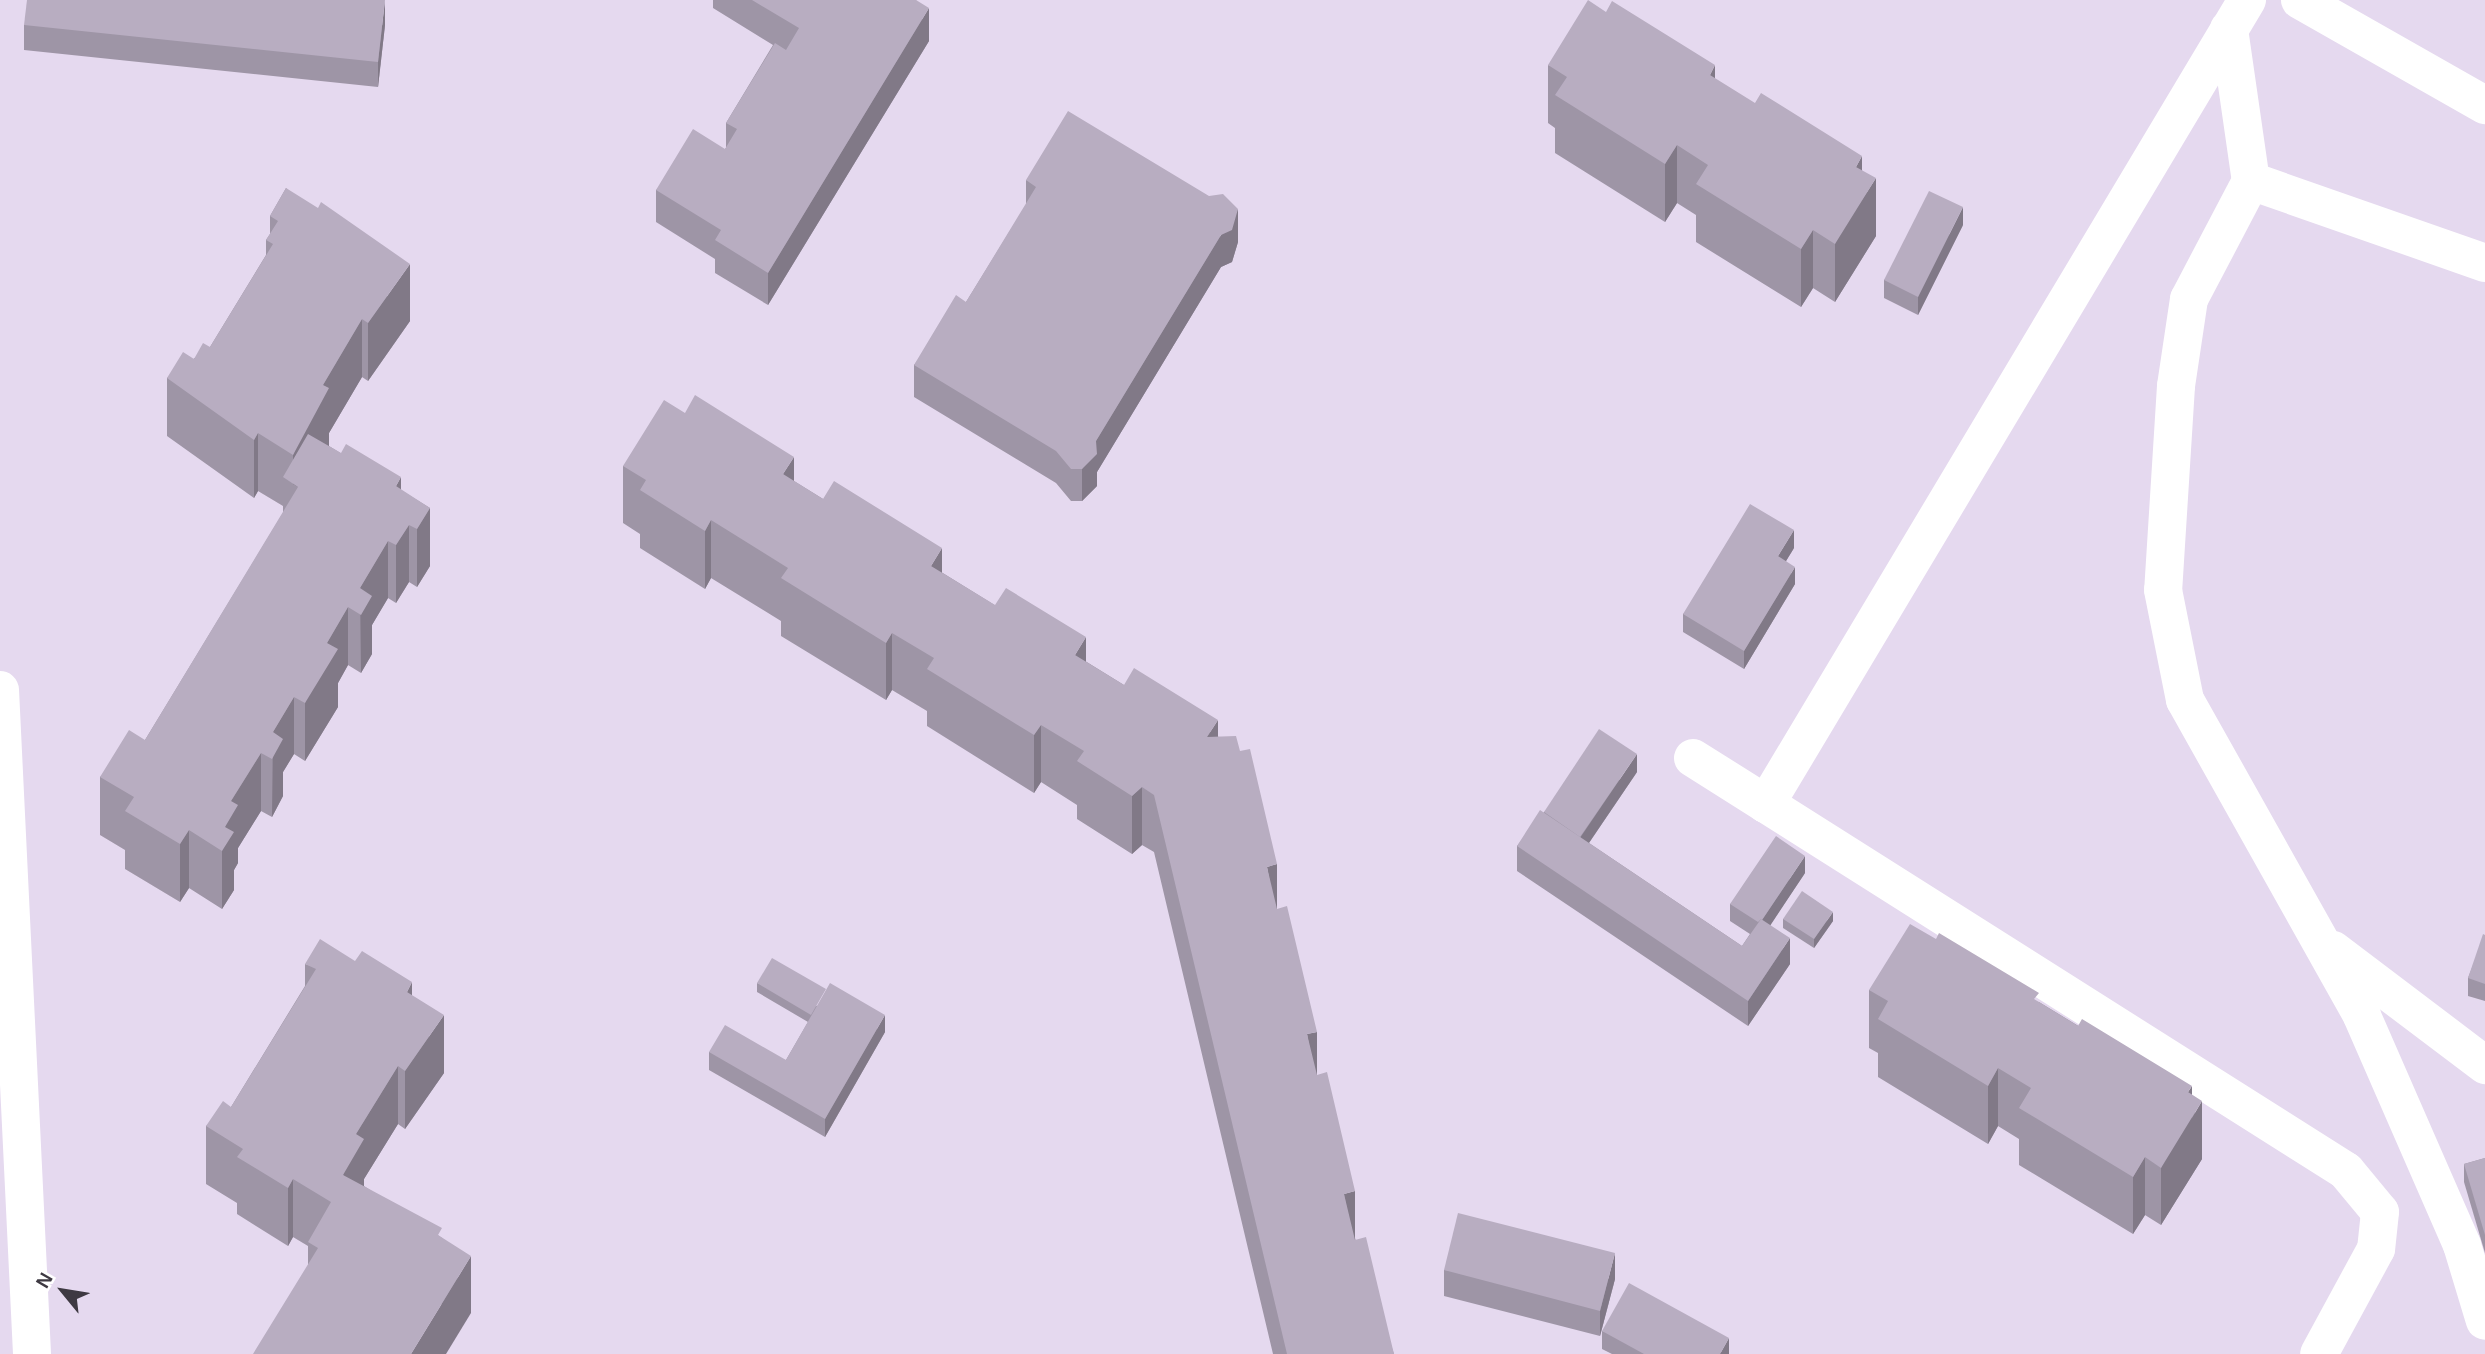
<!DOCTYPE html>
<html>
<head>
<meta charset="utf-8">
<style>
	body { margin:0 }
	#map { position:relative; width:2485px; height:1354px; overflow:hidden; background:#e5d9ef; font-family:Arial,sans-serif }
	div>[style] { position:absolute }
	[style*='--x'] { left:calc(var(--x)*1px); top:calc(var(--y)*1px); width:calc(var(--w)*1px); rotate:calc(var(--a)*1deg) }
	.street>* { height:38px; margin:-19px; padding:0 19px; transform-origin:19px; border-radius:19px; background:#fff }
	.wall>* { inset:0; background:#9e95a6 }
	.shaded-wall>* { inset:0; background:#817987 }
	.building>* { inset:0; background:#b8adc1 }
	span { translate:-50% -50%; white-space:nowrap; text-align:center; line-height:1.15; -webkit-text-stroke:5px #fff; paint-order:stroke }
	.north { position:absolute; left:28px; top:1256px; width:70px; height:70px; -webkit-text-stroke:5px #fff; paint-order:stroke; rotate:300deg; font-size:19px; font-weight:700; line-height:28px; text-align:center; color:#3e3942 }
	.north::after { content:''; display:block; margin:auto; width:24px; height:32px; background:#3e3942; clip-path:polygon(50% 0,100% 100%,50% 72%,0 100%) }
</style>
</head>
<body>
<div id="map">
	<div class="street">
		<div style="--x:2247;--y:0;--w:937;--a:120.89"></div>
		<div style="--x:1766;--y:804;--w:686;--a:32.32"></div>
		<div style="--x:2346;--y:1171;--w:53;--a:50.3"></div>
		<div style="--x:2380;--y:1212;--w:37;--a:96"></div>
		<div style="--x:2376;--y:1249;--w:119;--a:118.5"></div>
		<div style="--x:2300;--y:0;--w:213;--a:29.6"></div>
		<div style="--x:2229;--y:29;--w:154;--a:81.8"></div>
		<div style="--x:2251;--y:181;--w:248;--a:19.3"></div>
		<div style="--x:2251;--y:181;--w:133;--a:117.7"></div>
		<div style="--x:2189;--y:299;--w:88;--a:98.5"></div>
		<div style="--x:2176;--y:386;--w:204;--a:93.6"></div>
		<div style="--x:2163;--y:590;--w:112;--a:78.7"></div>
		<div style="--x:2185;--y:700;--w:362;--a:60.7"></div>
		<div style="--x:2362;--y:1016;--w:250;--a:66.4"></div>
		<div style="--x:2462;--y:1245;--w:79;--a:73.2"></div>
		<div style="--x:0;--y:690;--w:665;--a:87.24"></div>
		<div style="--x:1693;--y:758;--w:86;--a:32.2"></div>
		<div style="--x:2333;--y:950;--w:191;--a:37.1"></div>
	</div>
	<div class="wall">
		<div style="clip-path:polygon(713px 0,916px 0,929px 41px,768px 305px,715px 273px,715px 259px,656px 222px,656px 190px,725px 149px,726px 148px,726px 123px,773px 45px,713px 8px)"></div>
		<div style="clip-path:polygon(24px 25px,385px 25px,378px 87px,24px 50px)"></div>
		<div style="clip-path:polygon(1548px 65px,1862px 170px,1876px 236px,1835px 302px,1813px 288px,1801px 307px,1696px 242px,1696px 215px,1677px 203px,1665px 222px,1555px 153px,1555px 128px,1548px 123px)"></div>
		<div style="clip-path:polygon(1026px 180px,1238px 242px,1232px 262px,1221px 267px,1097px 472px,1097px 486px,1082px 501px,1071px 501px,1056px 483px,914px 397px,914px 365px,966px 302px,1026px 205px)"></div>
		<div style="clip-path:polygon(286px 188px,410px 321px,368px 381px,362px 377px,329px 433px,329px 446px,430px 508px,430px 566px,417px 587px,409px 582px,396px 603px,388px 598px,372px 625px,372px 654px,361px 673px,348px 665px,338px 683px,338px 707px,305px 761px,294px 754px,283px 772px,283px 796px,272px 817px,261px 811px,238px 848px,238px 863px,234px 870px,234px 890px,222px 909px,189px 888px,180px 902px,125px 869px,125px 850px,100px 835px,100px 777px,145px 740px,283px 513px,283px 506px,258px 491px,254px 498px,167px 436px,167px 378px,210px 347px,266px 255px,266px 240px,270px 234px,270px 216px)"></div>
		<div style="clip-path:polygon(1963px 225px,1918px 315px,1884px 298px,1884px 280px)"></div>
		<div style="clip-path:polygon(623px 466px,794px 481px,1124px 685px,1218px 736px,1277px 909px,1355px 1238px,1394px 1354px,1273px 1354px,1154px 852px,1142px 845px,1132px 854px,1077px 819px,1077px 805px,1041px 782px,1034px 793px,927px 726px,927px 711px,892px 690px,886px 700px,781px 636px,781px 621px,711px 578px,705px 589px,640px 548px,640px 534px,623px 523px)"></div>
		<div style="clip-path:polygon(1794px 548px,1786px 561px,1795px 584px,1744px 669px,1683px 632px,1683px 614px)"></div>
		<div style="clip-path:polygon(1637px 772px,1589px 843px,1742px 946px,1750px 934px,1730px 921px,1730px 904px,1805px 873px,1770px 925px,1790px 964px,1748px 1026px,1517px 871px,1517px 846px,1544px 812px)"></div>
		<div style="clip-path:polygon(1783px 919px,1833px 921px,1814px 948px,1783px 928px)"></div>
		<div style="clip-path:polygon(2485px 935px,2485px 1001px,2468px 996px,2468px 978px)"></div>
		<div style="clip-path:polygon(305px 964px,412px 996px,444px 1073px,405px 1129px,398px 1124px,364px 1179px,364px 1186px,442px 1238px,471px 1313px,308px 1266px,308px 1246px,293px 1237px,288px 1246px,237px 1214px,237px 1203px,206px 1184px,206px 1126px,231px 1107px,305px 986px)"></div>
		<div style="clip-path:polygon(757px 983px,885px 1032px,825px 1137px,709px 1070px,709px 1052px,786px 1060px,808px 1022px,757px 992px)"></div>
		<div style="clip-path:polygon(1869px 990px,2039px 1002px,2192px 1095px,2202px 1159px,2161px 1225px,2145px 1215px,2133px 1234px,2019px 1165px,2019px 1139px,1998px 1126px,1988px 1144px,1878px 1077px,1878px 1053px,1869px 1048px)"></div>
		<div style="clip-path:polygon(2485px 1158px,2485px 1253px,2464px 1182px,2464px 1164px)"></div>
		<div style="clip-path:polygon(1444px 1270px,1615px 1279px,1600px 1336px,1444px 1296px)"></div>
		<div style="clip-path:polygon(1602px 1331px,1729px 1354px,1612px 1354px,1602px 1349px)"></div>
	</div>
	<div class="shaded-wall">
		<div style="clip-path:polygon(385px 0,385px 25px,378px 87px,378px 62px)"></div>
		<div style="clip-path:polygon(929px 8px,929px 41px,768px 305px,768px 273px)"></div>
		<div style="clip-path:polygon(1715px 65px,1715px 123px,1710px 75px)"></div>
		<div style="clip-path:polygon(1677px 145px,1677px 203px,1665px 222px,1665px 164px)"></div>
		<div style="clip-path:polygon(1862px 156px,1862px 200px,1876px 178px,1876px 236px,1835px 302px,1835px 244px,1856px 167px)"></div>
		<div style="clip-path:polygon(1963px 207px,1963px 225px,1918px 315px,1918px 297px)"></div>
		<div style="clip-path:polygon(1238px 209px,1238px 242px,1232px 262px,1221px 267px,1097px 472px,1097px 486px,1082px 501px,1082px 469px,1096px 441px,1221px 235px)"></div>
		<div style="clip-path:polygon(1813px 230px,1813px 288px,1801px 307px,1801px 249px)"></div>
		<div style="clip-path:polygon(410px 264px,410px 321px,368px 381px,368px 323px)"></div>
		<div style="clip-path:polygon(362px 319px,362px 377px,329px 433px,329px 446px,298px 487px,293px 484px,293px 455px,323px 385px)"></div>
		<div style="clip-path:polygon(258px 433px,258px 491px,254px 498px,254px 440px)"></div>
		<div style="clip-path:polygon(794px 457px,794px 515px,783px 474px)"></div>
		<div style="clip-path:polygon(401px 477px,401px 535px,396px 486px)"></div>
		<div style="clip-path:polygon(430px 508px,430px 566px,417px 587px,417px 529px)"></div>
		<div style="clip-path:polygon(711px 520px,711px 578px,705px 589px,705px 531px)"></div>
		<div style="clip-path:polygon(409px 525px,409px 582px,396px 603px,396px 545px)"></div>
		<div style="clip-path:polygon(1794px 530px,1794px 548px,1778px 574px,1778px 556px)"></div>
		<div style="clip-path:polygon(388px 541px,388px 598px,372px 625px,372px 654px,361px 673px,360px 588px)"></div>
		<div style="clip-path:polygon(942px 548px,942px 606px,931px 566px)"></div>
		<div style="clip-path:polygon(1795px 567px,1795px 584px,1744px 669px,1744px 651px)"></div>
		<div style="clip-path:polygon(348px 607px,348px 665px,338px 683px,338px 707px,305px 761px,305px 703px,327px 643px)"></div>
		<div style="clip-path:polygon(892px 633px,892px 690px,886px 700px,886px 643px)"></div>
		<div style="clip-path:polygon(1086px 637px,1086px 695px,1075px 655px)"></div>
		<div style="clip-path:polygon(294px 697px,294px 754px,283px 772px,283px 796px,272px 817px,273px 732px)"></div>
		<div style="clip-path:polygon(1218px 720px,1218px 777px,1207px 737px)"></div>
		<div style="clip-path:polygon(1041px 725px,1041px 782px,1034px 793px,1034px 735px)"></div>
		<div style="clip-path:polygon(261px 753px,261px 811px,238px 848px,238px 863px,234px 870px,234px 890px,222px 909px,222px 851px,225px 827px,231px 801px)"></div>
		<div style="clip-path:polygon(1637px 754px,1637px 772px,1580px 856px,1580px 838px)"></div>
		<div style="clip-path:polygon(1142px 787px,1142px 845px,1132px 854px,1132px 796px)"></div>
		<div style="clip-path:polygon(189px 830px,189px 888px,180px 902px,180px 844px)"></div>
		<div style="clip-path:polygon(1805px 856px,1805px 873px,1760px 941px,1760px 923px)"></div>
		<div style="clip-path:polygon(1277px 864px,1277px 922px,1267px 867px)"></div>
		<div style="clip-path:polygon(1833px 912px,1833px 921px,1814px 948px,1814px 939px)"></div>
		<div style="clip-path:polygon(1790px 938px,1790px 964px,1748px 1026px,1748px 1001px)"></div>
		<div style="clip-path:polygon(412px 982px,412px 1040px,407px 992px)"></div>
		<div style="clip-path:polygon(444px 1015px,444px 1073px,405px 1129px,405px 1071px)"></div>
		<div style="clip-path:polygon(885px 1015px,885px 1032px,825px 1137px,825px 1119px)"></div>
		<div style="clip-path:polygon(1317px 1032px,1317px 1089px,1307px 1034px)"></div>
		<div style="clip-path:polygon(398px 1066px,398px 1124px,364px 1179px,364px 1197px,343px 1175px,356px 1134px)"></div>
		<div style="clip-path:polygon(1998px 1068px,1998px 1126px,1988px 1144px,1988px 1086px)"></div>
		<div style="clip-path:polygon(2192px 1086px,2192px 1118px,2202px 1101px,2202px 1159px,2161px 1225px,2161px 1168px,2188px 1092px)"></div>
		<div style="clip-path:polygon(2145px 1157px,2145px 1215px,2133px 1234px,2133px 1177px)"></div>
		<div style="clip-path:polygon(293px 1179px,293px 1237px,288px 1246px,288px 1188px)"></div>
		<div style="clip-path:polygon(1355px 1191px,1355px 1249px,1344px 1194px)"></div>
		<div style="clip-path:polygon(1615px 1253px,1615px 1279px,1600px 1336px,1600px 1311px)"></div>
		<div style="clip-path:polygon(471px 1256px,471px 1313px,446px 1354px,411px 1354px)"></div>
		<div style="clip-path:polygon(1729px 1338px,1729px 1354px,1720px 1354px)"></div>
	</div>
	<div class="building">
		<div style="clip-path:polygon(27px 0,385px 0,378px 62px,24px 25px)"></div>
		<div style="clip-path:polygon(752px 0,916px 0,929px 8px,768px 273px,715px 240px,721px 230px,656px 190px,693px 129px,725px 149px,737px 129px,726px 123px,775px 43px,786px 50px,799px 28px)"></div>
		<div style="clip-path:polygon(1588px 0,1606px 12px,1612px 1px,1715px 65px,1710px 75px,1755px 103px,1761px 93px,1862px 156px,1856px 167px,1876px 178px,1835px 244px,1813px 230px,1801px 249px,1696px 184px,1708px 165px,1677px 145px,1665px 164px,1555px 95px,1567px 77px,1548px 65px)"></div>
		<div style="clip-path:polygon(1068px 111px,1209px 196px,1223px 194px,1238px 209px,1232px 230px,1221px 235px,1096px 441px,1097px 454px,1082px 469px,1071px 469px,1056px 451px,914px 365px,956px 295px,966px 302px,1036px 187px,1026px 180px)"></div>
		<div style="clip-path:polygon(286px 188px,318px 208px,321px 202px,410px 264px,368px 323px,362px 319px,323px 385px,329px 388px,293px 455px,258px 433px,254px 440px,167px 378px,183px 352px,194px 359px,203px 343px,210px 347px,273px 244px,266px 240px,278px 221px,270px 216px)"></div>
		<div style="clip-path:polygon(1929px 191px,1963px 207px,1918px 297px,1884px 280px)"></div>
		<div style="clip-path:polygon(695px 395px,794px 457px,783px 474px,823px 499px,834px 481px,942px 548px,931px 566px,995px 605px,1006px 588px,1086px 637px,1075px 655px,1124px 685px,1134px 668px,1218px 720px,1207px 737px,1236px 736px,1240px 751px,1250px 749px,1277px 864px,1267px 867px,1277px 909px,1287px 906px,1317px 1032px,1307px 1034px,1317px 1075px,1327px 1072px,1355px 1191px,1344px 1194px,1355px 1240px,1366px 1237px,1394px 1354px,1287px 1354px,1154px 795px,1142px 787px,1132px 796px,1077px 761px,1084px 751px,1041px 725px,1034px 735px,927px 669px,934px 658px,892px 633px,886px 643px,781px 578px,788px 568px,711px 520px,705px 531px,640px 490px,646px 480px,623px 466px,664px 400px,685px 413px)"></div>
		<div style="clip-path:polygon(308px 434px,341px 453px,346px 444px,401px 477px,396px 486px,430px 508px,417px 529px,409px 525px,396px 545px,388px 541px,360px 588px,372px 596px,361px 615px,348px 607px,327px 643px,338px 649px,305px 703px,294px 697px,273px 732px,283px 739px,272px 759px,261px 753px,231px 801px,238px 805px,225px 827px,234px 832px,222px 851px,189px 830px,180px 844px,125px 811px,134px 797px,100px 777px,129px 730px,145px 740px,298px 487px,283px 477px)"></div>
		<div style="clip-path:polygon(1750px 504px,1794px 530px,1778px 556px,1795px 567px,1744px 651px,1683px 614px)"></div>
		<div style="clip-path:polygon(1599px 729px,1637px 754px,1580px 837px,1544px 812px)"></div>
		<div style="clip-path:polygon(1540px 810px,1742px 946px,1761px 919px,1790px 938px,1748px 1001px,1517px 846px)"></div>
		<div style="clip-path:polygon(1776px 836px,1805px 856px,1762px 920px,1761px 919px,1758px 922px,1730px 904px)"></div>
		<div style="clip-path:polygon(1802px 891px,1833px 912px,1814px 939px,1783px 919px)"></div>
		<div style="clip-path:polygon(1910px 924px,1936px 939px,1939px 933px,2039px 993px,2034px 999px,2078px 1026px,2082px 1019px,2192px 1086px,2188px 1092px,2202px 1101px,2161px 1168px,2145px 1157px,2133px 1177px,2019px 1108px,2031px 1088px,1998px 1068px,1988px 1086px,1878px 1019px,1888px 1001px,1869px 990px)"></div>
		<div style="clip-path:polygon(2483px 934px,2485px 935px,2485px 984px,2468px 978px)"></div>
		<div style="clip-path:polygon(320px 939px,355px 961px,362px 951px,412px 982px,407px 992px,444px 1015px,405px 1071px,398px 1066px,356px 1134px,364px 1139px,343px 1175px,442px 1228px,438px 1235px,471px 1256px,411px 1354px,253px 1354px,318px 1248px,308px 1242px,331px 1202px,293px 1179px,288px 1188px,237px 1157px,243px 1149px,206px 1126px,223px 1101px,231px 1107px,316px 969px,305px 964px)"></div>
		<div style="clip-path:polygon(772px 958px,826px 989px,811px 1015px,757px 983px)"></div>
		<div style="clip-path:polygon(830px 983px,885px 1015px,825px 1119px,709px 1052px,725px 1025px,786px 1060px)"></div>
		<div style="clip-path:polygon(2485px 1158px,2485px 1235px,2464px 1164px)"></div>
		<div style="clip-path:polygon(1458px 1213px,1615px 1253px,1600px 1311px,1444px 1270px)"></div>
		<div style="clip-path:polygon(1629px 1283px,1729px 1338px,1720px 1354px,1644px 1354px,1602px 1331px)"></div>
	</div>
	<div class="north">N</div>
</div>
</body>
</html>
